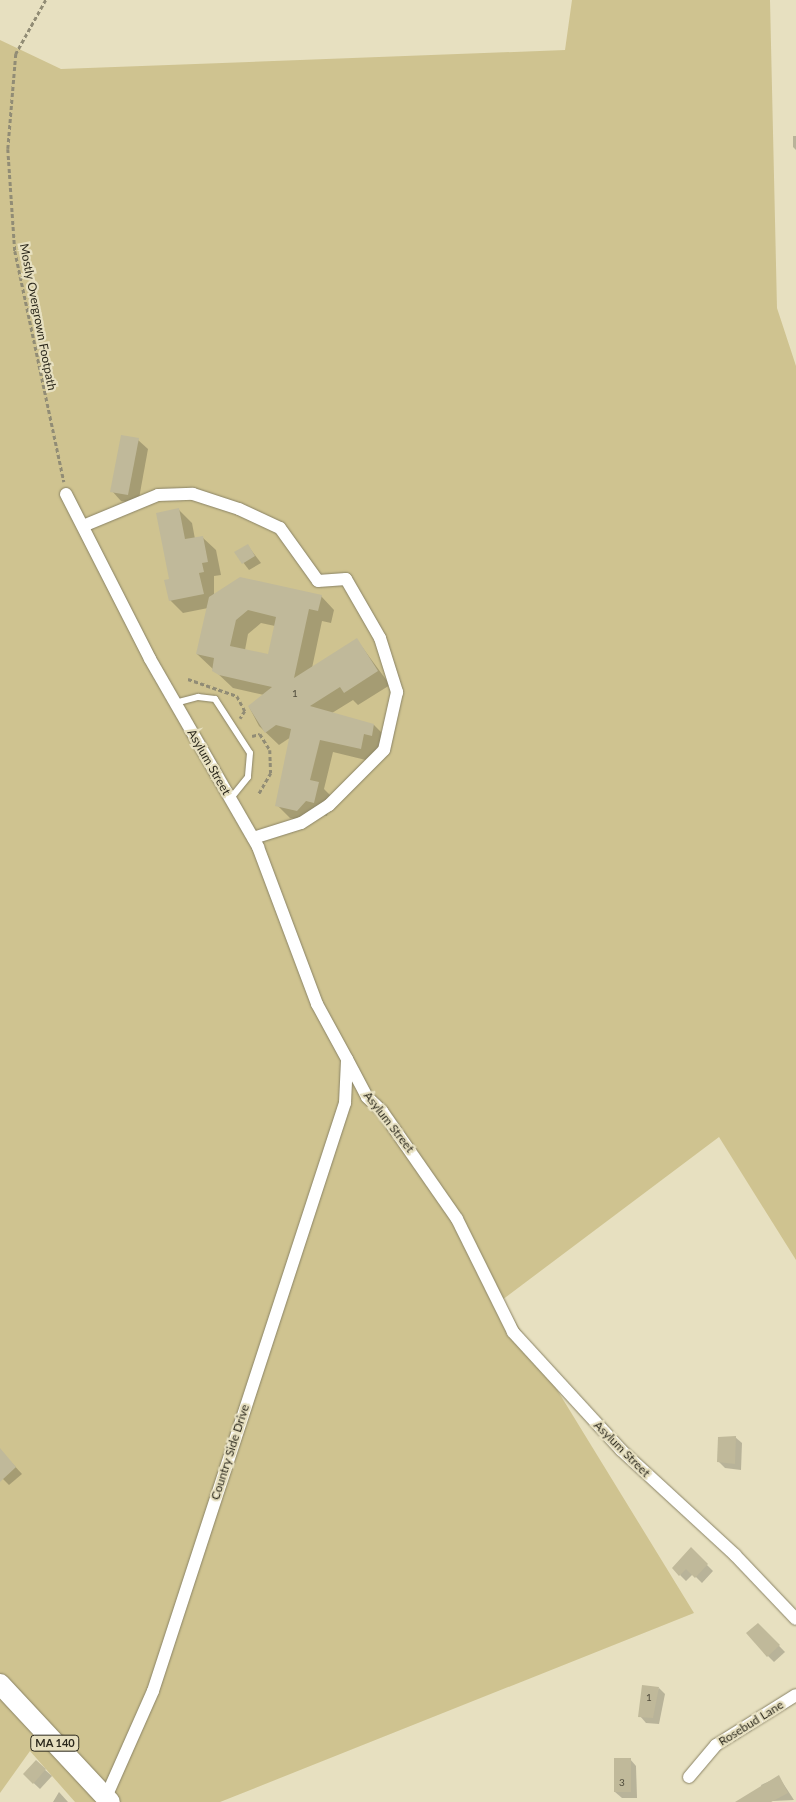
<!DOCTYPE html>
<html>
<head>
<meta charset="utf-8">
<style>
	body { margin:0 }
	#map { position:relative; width:796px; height:1802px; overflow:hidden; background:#e7e0c0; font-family:Lato,sans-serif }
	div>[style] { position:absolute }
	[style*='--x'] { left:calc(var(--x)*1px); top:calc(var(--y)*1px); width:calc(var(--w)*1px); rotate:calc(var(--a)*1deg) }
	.green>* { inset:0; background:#cfc390 }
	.shadow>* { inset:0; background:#0003 }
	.building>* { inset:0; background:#c0b99a }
	.path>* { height:2.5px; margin-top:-1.25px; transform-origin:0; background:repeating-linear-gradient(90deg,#918c75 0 4px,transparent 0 6.5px) }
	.roads { filter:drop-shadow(0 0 1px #8a8365) drop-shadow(0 0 1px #8a8365) }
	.service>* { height:6px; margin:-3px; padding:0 3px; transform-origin:3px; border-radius:3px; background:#fff }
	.minor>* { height:12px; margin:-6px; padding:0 6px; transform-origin:6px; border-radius:6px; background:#fff }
	.primary>* { height:20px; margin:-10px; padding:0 10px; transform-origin:10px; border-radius:10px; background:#fff }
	span { translate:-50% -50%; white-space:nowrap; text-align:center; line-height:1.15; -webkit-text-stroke:4.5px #e7e0c0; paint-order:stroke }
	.number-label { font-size:10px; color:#504c3c }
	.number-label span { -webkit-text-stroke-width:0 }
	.shield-label span { padding:1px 4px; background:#e7e0c0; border:1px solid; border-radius:4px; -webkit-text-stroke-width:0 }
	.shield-label { font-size:11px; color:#2b281c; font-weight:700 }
	.street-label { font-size:12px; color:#2b281c }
</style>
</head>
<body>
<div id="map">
	<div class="green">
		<div style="clip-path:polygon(572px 0,770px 0,777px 308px,796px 366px,796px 1260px,719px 1137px,502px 1300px,694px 1613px,220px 1802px,75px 1802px,30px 1751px,0 1793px,0 40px,61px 69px,565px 50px)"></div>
	</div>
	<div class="shadow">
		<div style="clip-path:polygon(793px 136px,796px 136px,796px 150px,793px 147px)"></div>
		<div style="clip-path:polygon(138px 440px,148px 449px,138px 504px,121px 501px,112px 491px)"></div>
		<div style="clip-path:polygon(evenodd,179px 510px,192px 523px,195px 539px,202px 537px,216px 550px,221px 575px,214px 576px,214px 595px,321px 596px,334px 610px,331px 623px,322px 621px,312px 668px,357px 640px,390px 685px,358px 705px,353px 700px,332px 713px,374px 725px,387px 738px,385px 748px,377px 747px,374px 762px,333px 752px,324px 789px,331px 796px,327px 816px,320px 814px,311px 823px,290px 818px,277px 805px,291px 737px,279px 745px,259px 726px,249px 707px,264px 695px,233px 688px,197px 654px,208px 608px,183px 613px,170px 600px,179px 510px,261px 623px,275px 626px,269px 656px,245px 650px,248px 634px,261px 623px)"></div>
		<div style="clip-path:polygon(248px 546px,261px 563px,249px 570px,236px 553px)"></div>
		<div style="clip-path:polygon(735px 1437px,742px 1443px,741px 1470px,725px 1468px,719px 1462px)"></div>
		<div style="clip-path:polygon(0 1450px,22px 1474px,9px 1485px,0 1476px)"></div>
		<div style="clip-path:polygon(691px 1549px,713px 1571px,702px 1583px,693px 1574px,686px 1581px,680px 1575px)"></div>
		<div style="clip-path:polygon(758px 1624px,785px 1652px,774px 1662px,768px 1656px)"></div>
		<div style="clip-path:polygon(659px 1688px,665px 1694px,659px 1724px,646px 1723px,640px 1716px)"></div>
		<div style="clip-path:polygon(630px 1759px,636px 1766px,637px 1798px,622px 1798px,615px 1792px)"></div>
		<div style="clip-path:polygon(36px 1762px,52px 1776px,40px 1789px,24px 1774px)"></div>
		<div style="clip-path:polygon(779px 1777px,794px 1800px,751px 1802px,763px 1790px,761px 1785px)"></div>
		<div style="clip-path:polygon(59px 1792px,68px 1802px,69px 1802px,53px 1802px)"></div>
	</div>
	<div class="building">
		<div style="clip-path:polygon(121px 435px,139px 438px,128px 495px,110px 492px)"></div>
		<div style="clip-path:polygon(179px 508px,185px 539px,203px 536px,208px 562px,202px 563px,204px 572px,199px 573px,204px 594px,169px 601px,164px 580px,169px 579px,156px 513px)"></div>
		<div style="clip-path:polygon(248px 544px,255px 556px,242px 564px,234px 552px)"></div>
		<div style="clip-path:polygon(evenodd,240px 577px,322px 595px,318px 611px,309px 609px,294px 678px,357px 638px,378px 671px,344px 693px,340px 687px,310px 706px,374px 724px,372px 736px,364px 734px,361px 749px,320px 740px,310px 780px,319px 782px,314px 803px,306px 801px,297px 811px,275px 806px,291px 729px,276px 725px,265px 733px,248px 706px,272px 687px,219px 675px,212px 671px,214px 658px,196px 654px,209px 597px,240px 577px,248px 610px,276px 617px,268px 654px,230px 646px,236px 620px,248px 610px)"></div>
		<div style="clip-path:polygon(736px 1436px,735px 1464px,717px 1462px,718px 1437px)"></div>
		<div style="clip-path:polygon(0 1448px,16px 1467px,0 1482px)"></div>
		<div style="clip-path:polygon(691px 1547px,708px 1564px,695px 1578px,686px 1569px,679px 1576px,672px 1568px)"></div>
		<div style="clip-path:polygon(758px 1623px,780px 1645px,767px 1657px,746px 1633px)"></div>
		<div style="clip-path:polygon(642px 1685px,659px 1687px,653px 1718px,638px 1717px)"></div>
		<div style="clip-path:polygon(614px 1758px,631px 1758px,631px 1792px,614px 1792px)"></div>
		<div style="clip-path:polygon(36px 1760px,46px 1769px,33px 1784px,23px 1774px)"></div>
		<div style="clip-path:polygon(779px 1775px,788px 1793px,771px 1802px,735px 1802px)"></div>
	</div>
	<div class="path">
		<div style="--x:46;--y:0;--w:62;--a:119.1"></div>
		<div style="--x:16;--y:54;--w:95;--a:94.8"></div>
		<div style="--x:8;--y:149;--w:102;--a:86.1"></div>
		<div style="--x:15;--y:251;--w:236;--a:78"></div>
		<div style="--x:188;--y:679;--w:52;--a:19.1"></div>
		<div style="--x:237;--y:696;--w:17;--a:62"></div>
		<div style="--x:245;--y:711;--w:9;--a:122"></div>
		<div style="--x:252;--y:736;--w:8;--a:-14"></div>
		<div style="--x:260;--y:734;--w:19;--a:58"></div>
		<div style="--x:270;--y:750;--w:23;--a:88"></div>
		<div style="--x:271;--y:773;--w:24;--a:120"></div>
	</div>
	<div class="roads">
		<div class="service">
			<div style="--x:175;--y:703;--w:24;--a:-15"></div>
			<div style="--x:198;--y:697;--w:17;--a:7"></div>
			<div style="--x:215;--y:699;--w:64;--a:57.1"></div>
			<div style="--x:250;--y:753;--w:24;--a:95"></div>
			<div style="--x:248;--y:777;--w:28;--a:129"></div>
		</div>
		<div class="minor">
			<div style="--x:66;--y:494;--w:185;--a:63"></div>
			<div style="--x:150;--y:659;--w:217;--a:60.1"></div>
			<div style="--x:258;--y:847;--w:168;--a:69.4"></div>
			<div style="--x:317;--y:1004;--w:63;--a:61.4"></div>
			<div style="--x:347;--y:1059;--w:43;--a:62.2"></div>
			<div style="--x:367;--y:1097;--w:21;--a:43"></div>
			<div style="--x:382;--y:1111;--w:131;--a:55.2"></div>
			<div style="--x:457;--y:1219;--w:126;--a:63.6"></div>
			<div style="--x:513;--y:1332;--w:160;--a:47.5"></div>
			<div style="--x:621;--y:1450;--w:155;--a:42.6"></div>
			<div style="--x:735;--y:1555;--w:88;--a:46.4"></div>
			<div style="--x:83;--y:526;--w:81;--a:-22.5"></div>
			<div style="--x:158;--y:495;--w:35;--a:-2"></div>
			<div style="--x:193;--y:494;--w:48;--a:18.1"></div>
			<div style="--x:239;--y:509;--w:45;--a:24.9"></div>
			<div style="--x:280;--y:528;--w:65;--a:54.4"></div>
			<div style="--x:318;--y:581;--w:28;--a:-4"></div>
			<div style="--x:346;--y:579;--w:68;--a:60"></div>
			<div style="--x:380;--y:638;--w:57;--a:72.5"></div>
			<div style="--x:397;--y:692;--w:59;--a:102.6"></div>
			<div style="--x:384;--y:750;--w:78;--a:135"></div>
			<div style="--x:329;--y:805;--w:33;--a:147"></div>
			<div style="--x:301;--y:823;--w:50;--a:162.6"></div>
			<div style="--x:689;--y:1777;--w:42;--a:-49.8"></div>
			<div style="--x:716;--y:1745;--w:94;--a:-32"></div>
			<div style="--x:106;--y:1797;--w:116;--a:-66.1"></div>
			<div style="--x:153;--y:1691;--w:619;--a:-71.92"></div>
			<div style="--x:345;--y:1103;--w:42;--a:-87.3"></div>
		</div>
		<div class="primary">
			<div style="--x:0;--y:1684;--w:161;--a:47"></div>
		</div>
	</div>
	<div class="number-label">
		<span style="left:295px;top:694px">1</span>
		<span style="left:649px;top:1698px">1</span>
		<span style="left:622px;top:1783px">3</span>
	</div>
	<div class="shield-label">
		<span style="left:55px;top:1743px">MA 140</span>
	</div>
	<div class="street-label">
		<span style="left:38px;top:317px;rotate:79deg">Mostly Overgrown Footpath</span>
		<span style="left:209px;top:762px;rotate:60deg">Asylum Street</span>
		<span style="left:389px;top:1122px;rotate:52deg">Asylum Street</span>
		<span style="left:622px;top:1449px;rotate:45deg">Asylum Street</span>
		<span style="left:230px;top:1452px;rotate:-72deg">Country Side Drive</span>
		<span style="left:751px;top:1723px;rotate:-32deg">Rosebud Lane</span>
	</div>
</div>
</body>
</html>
